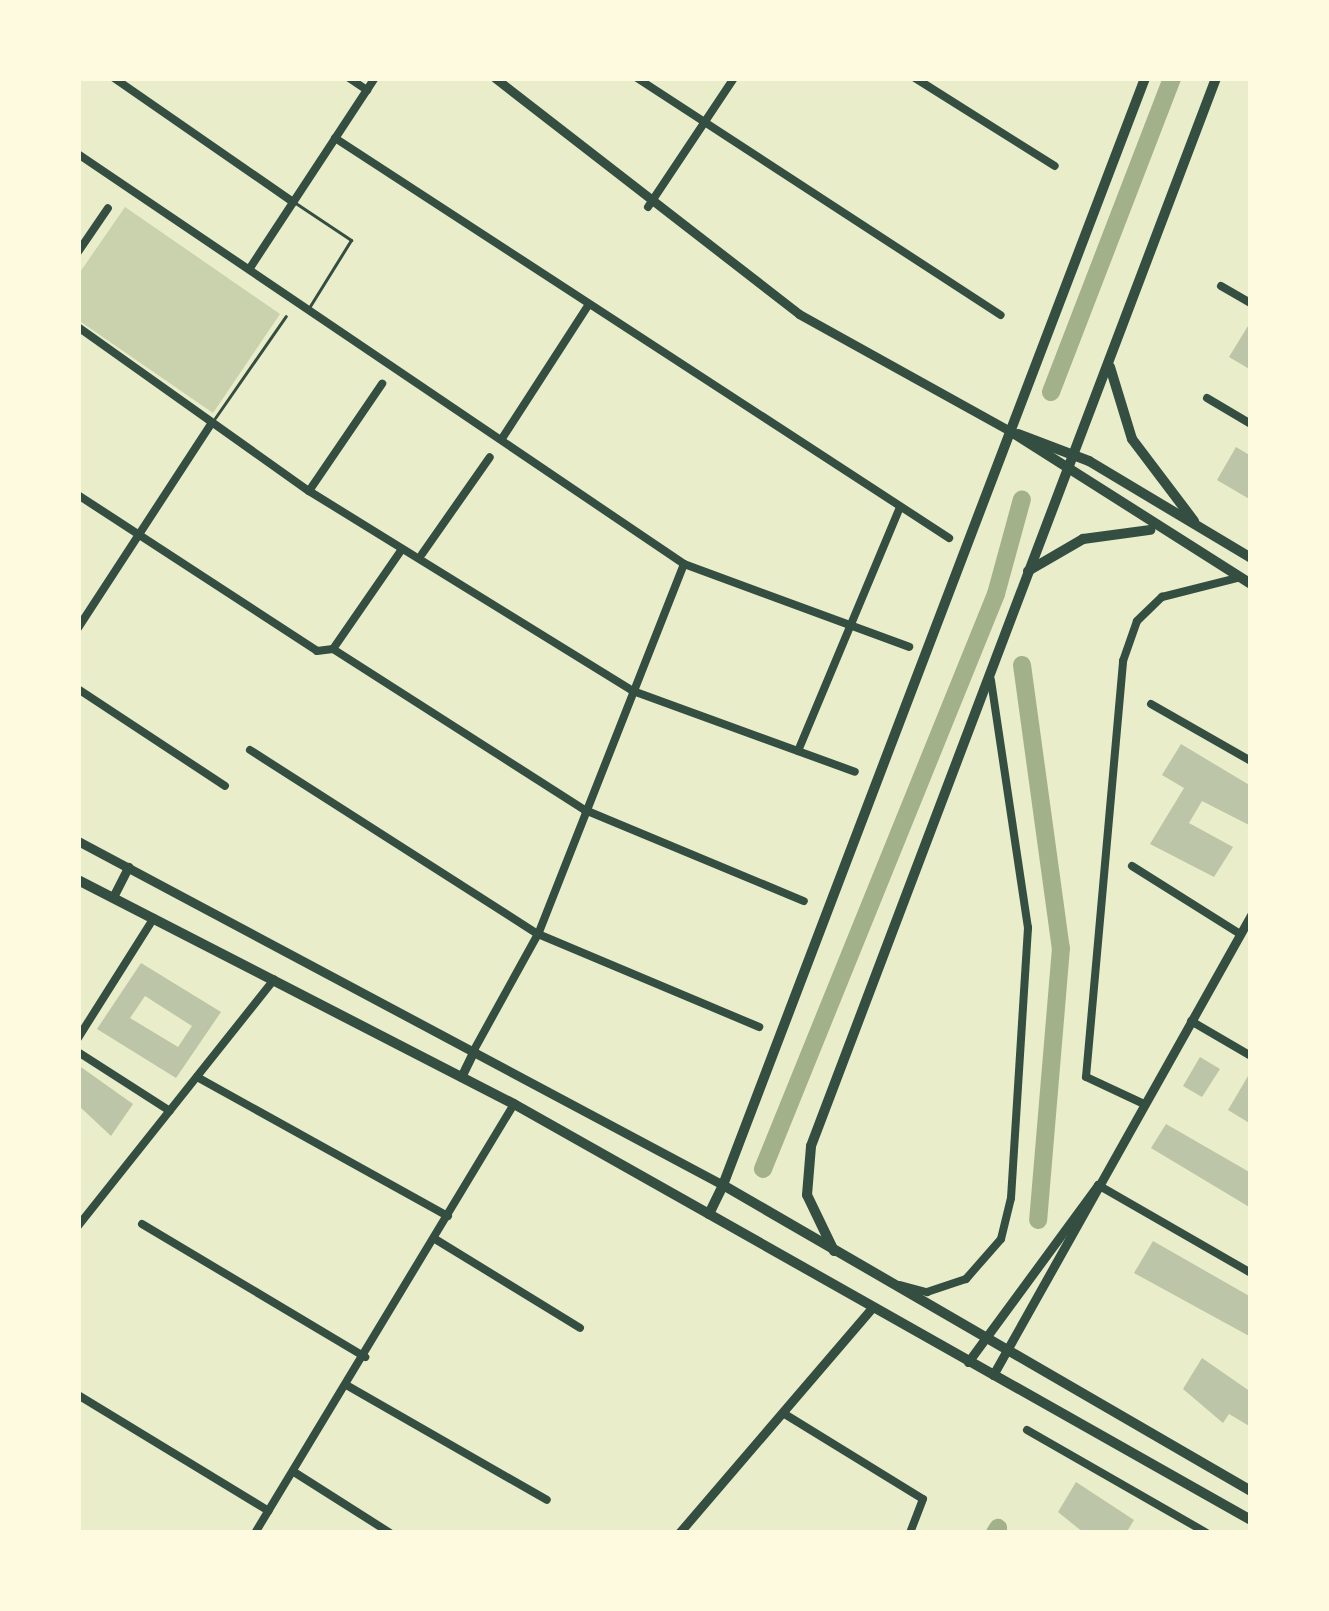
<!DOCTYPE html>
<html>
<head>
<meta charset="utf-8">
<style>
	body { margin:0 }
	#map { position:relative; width:1329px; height:1611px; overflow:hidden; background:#e9edc9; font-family:Karla,sans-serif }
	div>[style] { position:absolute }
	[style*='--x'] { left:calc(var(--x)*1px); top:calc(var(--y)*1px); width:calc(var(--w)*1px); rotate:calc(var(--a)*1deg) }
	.green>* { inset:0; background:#cad2ad }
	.canal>* { height:18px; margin:-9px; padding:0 9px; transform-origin:9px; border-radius:9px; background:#a3b18a }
	.building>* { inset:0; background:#bcc5a7 }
	.service>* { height:3px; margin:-1.5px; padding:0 1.5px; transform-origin:1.5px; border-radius:1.5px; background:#344e41 }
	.minor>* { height:8px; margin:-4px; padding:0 4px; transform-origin:4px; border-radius:4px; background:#344e41 }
	.tertiary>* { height:9px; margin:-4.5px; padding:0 4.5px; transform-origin:4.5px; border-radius:4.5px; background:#344e41 }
	.secondary>* { height:10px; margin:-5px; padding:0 5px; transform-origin:5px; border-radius:5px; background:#344e41 }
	span { translate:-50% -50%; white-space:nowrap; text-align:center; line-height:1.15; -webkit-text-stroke:12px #fefae0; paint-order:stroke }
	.frame { position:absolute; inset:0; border:81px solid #fefae0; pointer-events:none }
</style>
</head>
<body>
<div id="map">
	<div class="green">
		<div style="clip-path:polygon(125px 207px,280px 314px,213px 413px,78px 320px,78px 275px)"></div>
	</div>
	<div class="canal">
		<div style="--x:1051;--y:392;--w:337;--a:-68.9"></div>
		<div style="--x:1022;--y:665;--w:286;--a:82.2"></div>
		<div style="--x:1061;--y:948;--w:273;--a:94.8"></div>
		<div style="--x:763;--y:1169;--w:620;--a:-67.94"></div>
		<div style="--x:996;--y:594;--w:98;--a:-74.7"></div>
		<div style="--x:995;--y:1533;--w:6;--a:-59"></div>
	</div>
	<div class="building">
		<div style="clip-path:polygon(1251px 321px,1251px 370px,1229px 357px)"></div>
		<div style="clip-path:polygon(1236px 447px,1251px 456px,1251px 500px,1217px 480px)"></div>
		<div style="clip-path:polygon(1181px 744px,1251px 786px,1251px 826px,1202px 801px,1189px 823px,1233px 847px,1214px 877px,1150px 844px,1184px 788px,1162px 775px)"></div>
		<div style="clip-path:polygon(evenodd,141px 963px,221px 1012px,176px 1078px,97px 1029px,141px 963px,145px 996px,192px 1026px,178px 1047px,130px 1018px,145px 996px)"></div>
		<div style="clip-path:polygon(1200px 1057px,1220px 1069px,1202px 1097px,1183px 1086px)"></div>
		<div style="clip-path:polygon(78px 1065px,133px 1104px,111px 1136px,78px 1105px)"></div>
		<div style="clip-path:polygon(1251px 1071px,1251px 1124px,1228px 1110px)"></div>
		<div style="clip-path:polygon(1166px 1124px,1251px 1173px,1251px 1208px,1151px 1148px)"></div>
		<div style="clip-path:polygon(1153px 1241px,1251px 1297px,1251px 1337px,1134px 1273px)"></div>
		<div style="clip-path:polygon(1202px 1358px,1251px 1392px,1251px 1427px,1229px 1414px,1223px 1423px,1183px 1389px)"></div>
		<div style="clip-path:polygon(1076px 1482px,1134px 1520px,1126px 1533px,1084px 1533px,1058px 1512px)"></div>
	</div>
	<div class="service">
		<div style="--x:294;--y:202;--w:69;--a:33.7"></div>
		<div style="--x:351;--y:240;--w:78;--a:121.8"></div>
		<div style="--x:215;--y:418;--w:124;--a:-55.2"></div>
	</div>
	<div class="minor">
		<div style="--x:114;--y:78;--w:218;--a:34.7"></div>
		<div style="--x:349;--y:78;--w:22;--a:34"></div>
		<div style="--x:637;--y:78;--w:434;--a:33.1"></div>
		<div style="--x:915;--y:78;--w:165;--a:32.2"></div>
		<div style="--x:335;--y:138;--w:733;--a:33.08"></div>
		<div style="--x:78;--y:154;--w:732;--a:34.08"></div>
		<div style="--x:684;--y:564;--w:398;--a:111.5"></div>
		<div style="--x:538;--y:934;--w:132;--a:118.9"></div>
		<div style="--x:648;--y:207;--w:155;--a:-56.3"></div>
		<div style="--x:78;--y:252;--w:53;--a:-55.7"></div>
		<div style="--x:250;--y:268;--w:227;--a:-56.7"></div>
		<div style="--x:1221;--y:286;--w:34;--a:30"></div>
		<div style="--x:78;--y:327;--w:283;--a:35.4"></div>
		<div style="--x:309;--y:491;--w:381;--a:31.7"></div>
		<div style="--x:633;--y:691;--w:236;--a:20"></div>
		<div style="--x:1207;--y:398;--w:51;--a:30.6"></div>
		<div style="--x:503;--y:437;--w:158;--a:-57.1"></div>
		<div style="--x:309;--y:491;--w:130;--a:-55.7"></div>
		<div style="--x:78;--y:495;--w:285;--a:33.1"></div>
		<div style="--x:317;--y:651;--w:16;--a:-7"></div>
		<div style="--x:333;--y:649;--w:121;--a:-55.4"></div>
		<div style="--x:422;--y:554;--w:118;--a:-55"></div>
		<div style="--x:684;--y:564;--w:240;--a:20.2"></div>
		<div style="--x:78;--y:628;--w:244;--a:-56.9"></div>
		<div style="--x:333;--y:649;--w:299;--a:32.6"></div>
		<div style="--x:585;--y:810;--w:237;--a:22.6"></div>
		<div style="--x:78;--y:689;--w:176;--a:33.4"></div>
		<div style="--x:1151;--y:704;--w:115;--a:29.7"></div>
		<div style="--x:250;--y:750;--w:342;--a:32.6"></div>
		<div style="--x:538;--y:934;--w:240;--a:22.8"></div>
		<div style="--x:798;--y:751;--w:264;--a:-67.3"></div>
		<div style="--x:1132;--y:866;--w:128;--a:32.2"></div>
		<div style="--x:1191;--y:1021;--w:69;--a:30.3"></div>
		<div style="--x:78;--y:1038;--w:142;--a:-57.7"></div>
		<div style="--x:78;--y:1052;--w:109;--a:32.7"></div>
		<div style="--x:197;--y:1077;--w:287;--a:29"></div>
		<div style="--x:1144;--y:1104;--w:64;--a:-155"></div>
		<div style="--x:1086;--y:1077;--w:418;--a:-84.9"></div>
		<div style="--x:1123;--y:661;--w:42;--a:-70.7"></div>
		<div style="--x:1137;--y:621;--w:35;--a:-44"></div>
		<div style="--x:1162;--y:597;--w:77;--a:-14.2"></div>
		<div style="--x:1098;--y:1185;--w:177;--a:29.9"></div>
		<div style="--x:142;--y:1224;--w:260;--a:30.8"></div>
		<div style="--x:78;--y:1226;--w:315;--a:-51.5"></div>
		<div style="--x:435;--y:1239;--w:170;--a:31.5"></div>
		<div style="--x:900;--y:1285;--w:28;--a:15"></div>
		<div style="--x:927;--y:1292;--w:41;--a:-18.4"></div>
		<div style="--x:966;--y:1279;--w:53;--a:-48.8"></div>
		<div style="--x:1001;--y:1239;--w:42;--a:-76.3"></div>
		<div style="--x:1011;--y:1198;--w:271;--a:-86.4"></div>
		<div style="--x:1028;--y:928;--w:251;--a:-98.5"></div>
		<div style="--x:348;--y:1386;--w:229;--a:29.8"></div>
		<div style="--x:78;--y:1395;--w:223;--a:31.3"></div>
		<div style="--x:783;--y:1413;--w:164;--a:31.6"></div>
		<div style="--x:923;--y:1499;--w:36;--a:111"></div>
		<div style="--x:1027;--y:1430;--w:207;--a:29.8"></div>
		<div style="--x:294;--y:1472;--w:114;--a:32.4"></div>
		<div style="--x:255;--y:1533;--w:501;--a:-58.88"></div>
	</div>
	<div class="tertiary">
		<div style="--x:495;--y:78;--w:385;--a:37.8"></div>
		<div style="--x:799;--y:314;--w:241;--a:29"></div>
		<div style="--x:78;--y:841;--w:731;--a:28.07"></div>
		<div style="--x:113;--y:897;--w:34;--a:-63"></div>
		<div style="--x:461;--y:1077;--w:30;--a:-64"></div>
		<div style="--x:968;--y:1362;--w:220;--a:-53.7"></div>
		<div style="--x:993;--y:1375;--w:527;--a:-60.71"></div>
		<div style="--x:679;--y:1533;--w:295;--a:-49.4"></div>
	</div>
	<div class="secondary">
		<div style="--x:1110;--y:367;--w:75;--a:73"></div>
		<div style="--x:1132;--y:439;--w:103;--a:52.9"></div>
		<div style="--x:1010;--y:431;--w:285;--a:32.4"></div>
		<div style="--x:1018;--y:434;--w:76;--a:20.8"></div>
		<div style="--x:1089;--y:461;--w:189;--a:30.9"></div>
		<div style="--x:1028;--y:571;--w:64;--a:-30.2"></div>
		<div style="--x:1083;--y:539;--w:68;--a:-7.7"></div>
		<div style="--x:78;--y:880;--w:490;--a:27.2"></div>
		<div style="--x:514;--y:1104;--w:846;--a:29.44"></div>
		<div style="--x:723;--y:1185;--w:1185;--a:-69.13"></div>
		<div style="--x:709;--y:1214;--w:32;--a:-64"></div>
		<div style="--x:723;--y:1185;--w:610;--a:30.09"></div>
		<div style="--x:834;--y:1251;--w:62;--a:-115.7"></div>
		<div style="--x:807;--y:1195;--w:49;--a:-85.3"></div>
		<div style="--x:811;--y:1146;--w:1142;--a:-69.23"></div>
	</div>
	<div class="frame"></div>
</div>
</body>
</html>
